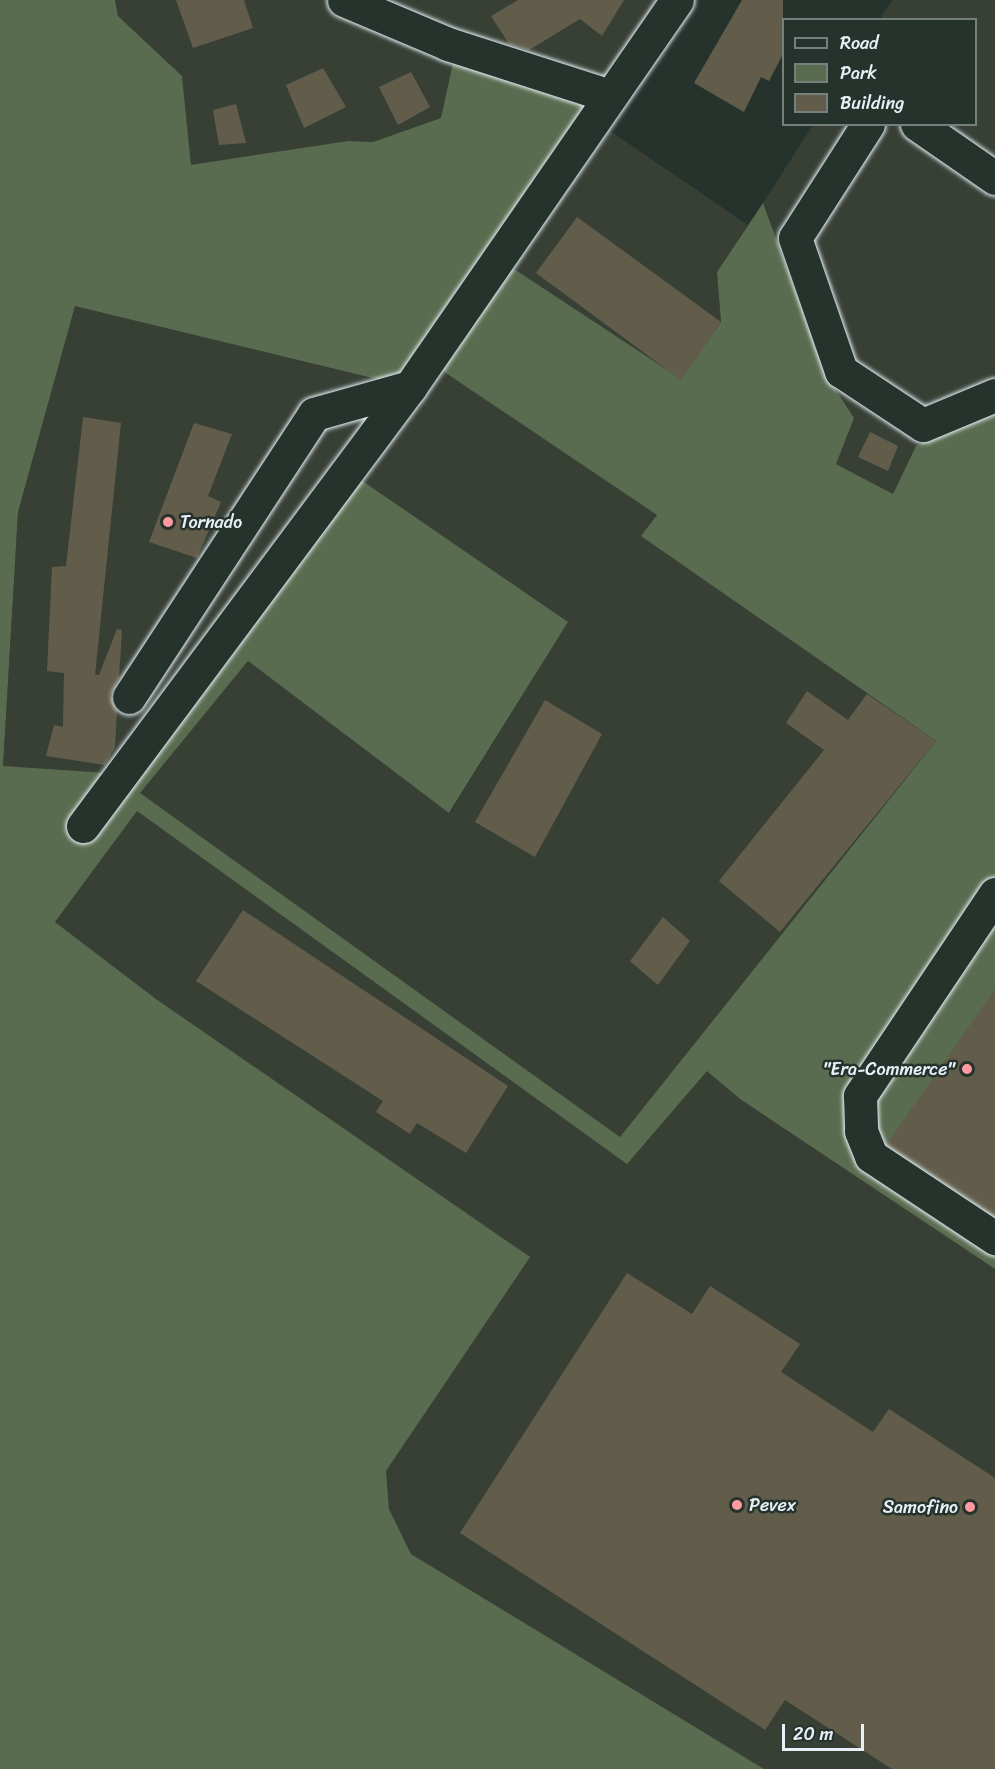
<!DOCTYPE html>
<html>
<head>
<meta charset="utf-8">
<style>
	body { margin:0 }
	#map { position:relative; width:995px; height:1769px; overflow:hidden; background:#26332d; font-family:Sriracha,sans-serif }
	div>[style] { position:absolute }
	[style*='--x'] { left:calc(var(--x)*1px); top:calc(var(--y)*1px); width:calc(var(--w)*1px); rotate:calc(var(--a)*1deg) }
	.built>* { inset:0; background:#384036 }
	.green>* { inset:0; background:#596c4f }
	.building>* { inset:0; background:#625d4b }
	.roads { filter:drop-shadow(0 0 2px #e8f1f8) drop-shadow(0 0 2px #e8f1f8) }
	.minor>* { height:33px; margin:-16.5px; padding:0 16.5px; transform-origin:16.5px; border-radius:16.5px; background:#26332d }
	.dots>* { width:16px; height:16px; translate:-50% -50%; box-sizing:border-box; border:3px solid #26332d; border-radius:50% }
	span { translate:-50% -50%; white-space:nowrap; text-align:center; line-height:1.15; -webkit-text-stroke:5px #26332d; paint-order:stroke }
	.poi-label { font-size:18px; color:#e8f1f8 }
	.left { translate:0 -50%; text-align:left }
	.right { translate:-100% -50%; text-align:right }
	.legend { position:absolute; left:782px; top:18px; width:195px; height:108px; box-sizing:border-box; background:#26332d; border:2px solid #747f7e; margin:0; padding:8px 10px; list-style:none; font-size:18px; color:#e8f1f8 }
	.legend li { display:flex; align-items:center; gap:12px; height:30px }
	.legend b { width:30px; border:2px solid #747f7e }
	.scale { position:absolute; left:782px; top:1724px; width:82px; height:27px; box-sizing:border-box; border:3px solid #e8f1f8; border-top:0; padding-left:8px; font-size:18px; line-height:21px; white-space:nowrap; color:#e8f1f8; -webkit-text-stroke:4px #26332d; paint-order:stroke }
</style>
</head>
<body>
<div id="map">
	<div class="built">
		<div style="clip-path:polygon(115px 0,677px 0,605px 104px,441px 118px,373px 142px,348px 141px,191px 166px,182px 76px,118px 16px)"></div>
		<div style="clip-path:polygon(892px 0,995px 0,995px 413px,916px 446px,893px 494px,836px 464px,826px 376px,763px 203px,813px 125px,976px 124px,976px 20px,880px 19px)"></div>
		<div style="clip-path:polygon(594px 120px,748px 225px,717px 272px,721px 322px,681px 380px,499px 259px)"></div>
		<div style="clip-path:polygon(75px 306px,428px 361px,657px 515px,642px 536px,936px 741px,620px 1137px,139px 793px,248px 661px,450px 813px,568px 622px,348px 471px,121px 774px,3px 767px,18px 512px)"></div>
		<div style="clip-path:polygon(137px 811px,627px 1163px,707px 1070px,740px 1099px,995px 1269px,995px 1769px,764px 1769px,411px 1554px,389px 1509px,386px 1471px,529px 1257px,156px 999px,55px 922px)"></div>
	</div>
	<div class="green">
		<div style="clip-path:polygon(evenodd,0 0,115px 0,118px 16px,182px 76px,191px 165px,348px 141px,373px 142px,441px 118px,455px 54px,605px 104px,499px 259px,681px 379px,721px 322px,717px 272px,763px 203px,826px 375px,854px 418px,836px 464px,893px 494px,916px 446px,995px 413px,995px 1269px,740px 1099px,707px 1071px,627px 1164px,137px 811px,55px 922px,156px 999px,530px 1257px,386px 1471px,389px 1509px,411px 1554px,764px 1769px,0 1769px,0 0,75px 306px,410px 387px,428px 361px,657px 515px,641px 536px,936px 741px,620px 1137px,140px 793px,248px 661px,449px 813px,568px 622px,348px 471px,121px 774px,3px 766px,18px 512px,75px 306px)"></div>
	</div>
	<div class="building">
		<div style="clip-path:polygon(176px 0,244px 0,253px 28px,193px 48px)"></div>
		<div style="clip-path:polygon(518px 0,624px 0,602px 36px,580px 19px,529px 50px,509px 44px,491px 16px)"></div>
		<div style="clip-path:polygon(742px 0,783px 0,783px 54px,769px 81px,761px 77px,744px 112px,694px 83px)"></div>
		<div style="clip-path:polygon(323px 68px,346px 107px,304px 128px,286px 85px)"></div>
		<div style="clip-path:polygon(411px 72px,430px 107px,398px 125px,379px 87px)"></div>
		<div style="clip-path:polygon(236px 104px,246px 143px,219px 145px,213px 110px)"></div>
		<div style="clip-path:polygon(577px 217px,721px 322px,681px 380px,536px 273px)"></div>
		<div style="clip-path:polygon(83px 417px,121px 423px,95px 675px,99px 675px,117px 629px,122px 630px,119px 678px,110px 695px,117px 711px,115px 747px,105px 765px,46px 756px,54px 725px,63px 727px,64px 673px,47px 671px,52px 567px,66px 566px)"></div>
		<div style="clip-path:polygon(194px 423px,232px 434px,208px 496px,221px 502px,197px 558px,149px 542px)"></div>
		<div style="clip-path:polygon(870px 432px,898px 446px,888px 471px,858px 457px)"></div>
		<div style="clip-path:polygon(807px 691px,848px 720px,867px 694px,936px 741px,780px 932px,719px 881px,824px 750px,786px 723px)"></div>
		<div style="clip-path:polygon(545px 700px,602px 734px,535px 857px,475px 822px)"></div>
		<div style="clip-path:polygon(243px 910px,508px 1086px,466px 1153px,417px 1123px,410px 1134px,376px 1112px,383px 1101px,196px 981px)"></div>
		<div style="clip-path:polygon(663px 917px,690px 941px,658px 985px,630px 961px)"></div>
		<div style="clip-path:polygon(995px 989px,995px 1216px,887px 1144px)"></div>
		<div style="clip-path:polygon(627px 1273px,692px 1314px,710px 1286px,800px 1344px,781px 1372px,873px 1432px,889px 1409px,995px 1478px,995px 1769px,892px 1769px,785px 1700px,765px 1730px,460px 1533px)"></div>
	</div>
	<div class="roads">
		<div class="minor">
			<div style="--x:344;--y:0;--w:113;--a:22.9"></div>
			<div style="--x:448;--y:44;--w:170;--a:17.8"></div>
			<div style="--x:868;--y:124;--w:135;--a:122.6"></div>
			<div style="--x:795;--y:238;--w:141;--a:70.9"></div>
			<div style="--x:841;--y:371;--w:98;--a:33.4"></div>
			<div style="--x:923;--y:425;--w:78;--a:-22.6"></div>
			<div style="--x:917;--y:124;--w:95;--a:34.7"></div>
			<div style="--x:129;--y:697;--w:338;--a:-56.8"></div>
			<div style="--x:314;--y:414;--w:100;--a:-15.7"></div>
			<div style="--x:83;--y:826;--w:547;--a:-53.32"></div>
			<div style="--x:410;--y:387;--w:470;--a:-55.4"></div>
			<div style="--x:995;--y:894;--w:243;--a:123.8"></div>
			<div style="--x:860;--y:1096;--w:35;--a:88"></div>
			<div style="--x:861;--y:1131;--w:27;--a:68"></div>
			<div style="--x:871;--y:1156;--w:149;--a:33.5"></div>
		</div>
	</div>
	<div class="dots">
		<div style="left:168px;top:522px;background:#ff9aa2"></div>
		<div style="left:967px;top:1069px;background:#ff9aa2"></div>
		<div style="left:737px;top:1505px;background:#ff9aa2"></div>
		<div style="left:970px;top:1507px;background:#ff9aa2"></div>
	</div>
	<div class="poi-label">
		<span class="left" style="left:180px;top:522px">Tornado</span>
		<span class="right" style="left:955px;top:1069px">"Era-Commerce"</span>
		<span class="left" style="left:749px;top:1505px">Pevex</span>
		<span class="right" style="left:958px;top:1507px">Samofino</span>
	</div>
	<ul class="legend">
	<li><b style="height:8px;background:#26332d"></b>Road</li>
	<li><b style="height:16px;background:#596c4f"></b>Park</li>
	<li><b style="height:16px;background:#625d4b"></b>Building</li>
	</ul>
	<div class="scale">20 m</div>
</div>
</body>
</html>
